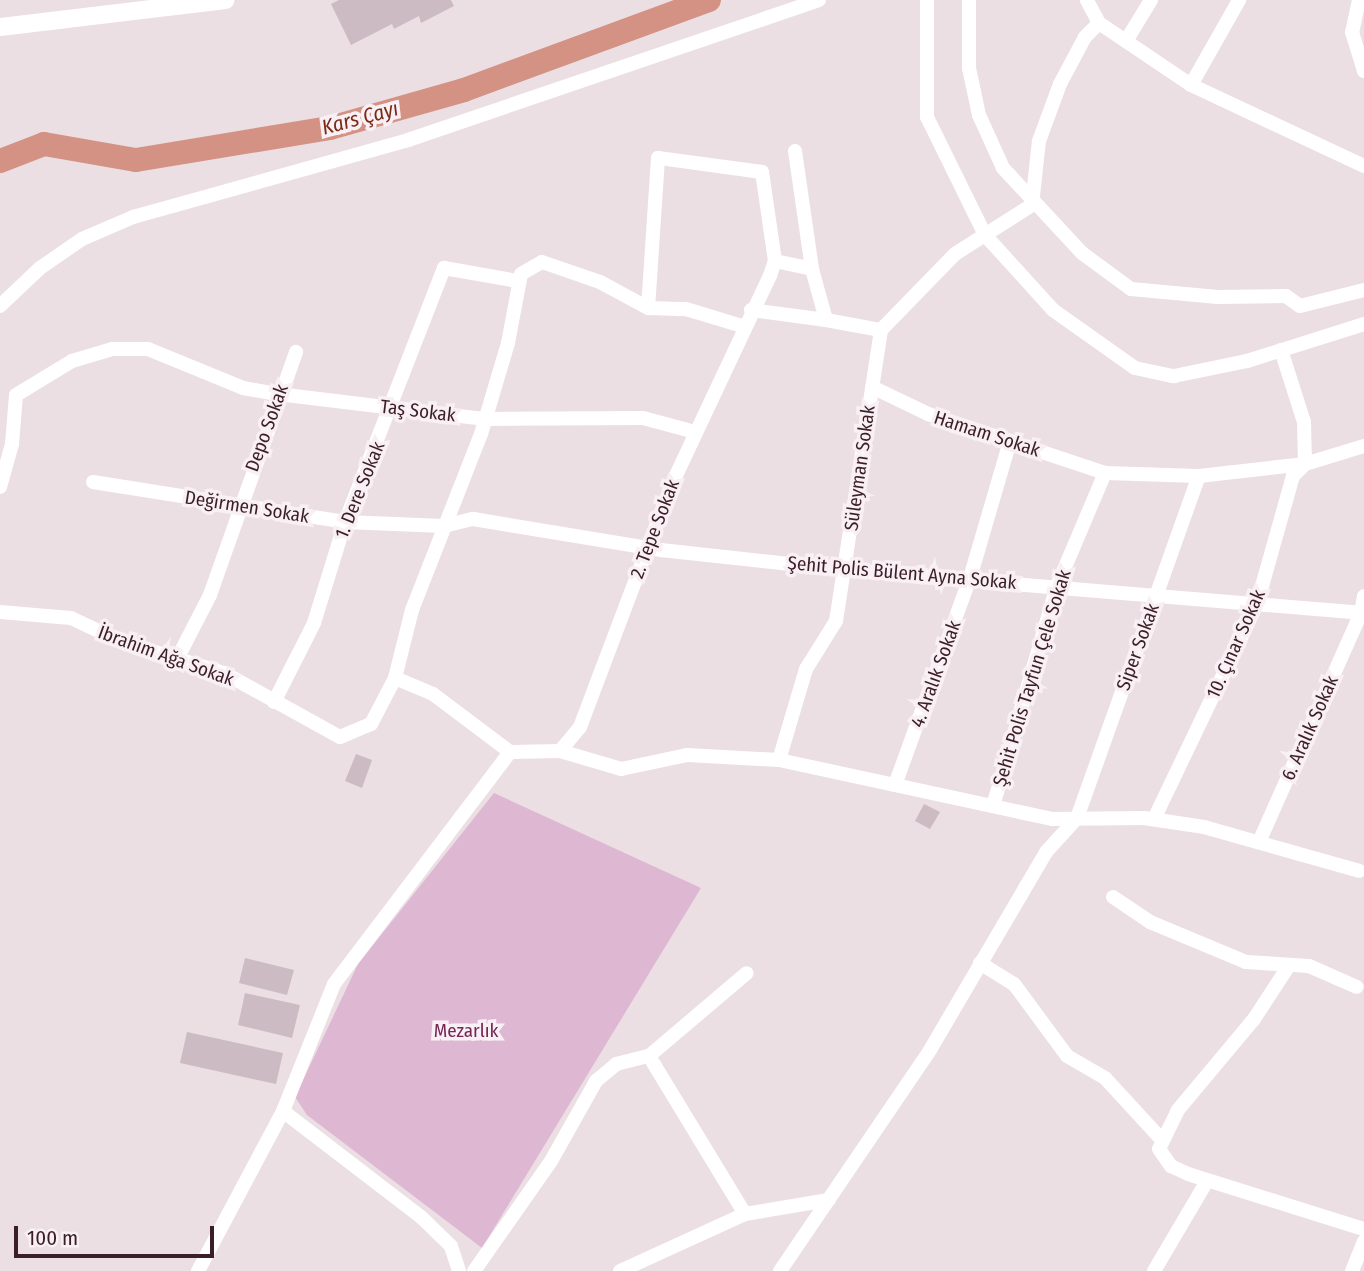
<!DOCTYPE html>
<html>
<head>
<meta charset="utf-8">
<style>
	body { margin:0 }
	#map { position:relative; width:1364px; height:1271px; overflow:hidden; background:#ebdfe4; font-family:"Fira Sans Condensed",sans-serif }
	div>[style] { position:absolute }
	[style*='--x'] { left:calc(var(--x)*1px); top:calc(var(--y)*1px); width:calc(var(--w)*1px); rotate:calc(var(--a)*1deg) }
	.green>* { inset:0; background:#deb7d2 }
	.river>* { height:24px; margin:-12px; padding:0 12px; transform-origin:12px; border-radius:12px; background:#d49284 }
	.building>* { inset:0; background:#ccbbc2 }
	.minor>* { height:14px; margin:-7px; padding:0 7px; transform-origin:7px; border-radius:7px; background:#fff }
	.tertiary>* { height:18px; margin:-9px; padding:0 9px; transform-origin:9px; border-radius:9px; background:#fff }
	span { translate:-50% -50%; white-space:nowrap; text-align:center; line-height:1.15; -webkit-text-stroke:7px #f8f0f4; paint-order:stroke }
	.street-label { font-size:19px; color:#3c1f26 }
	.park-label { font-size:19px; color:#752855 }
	.water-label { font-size:21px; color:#7a2a17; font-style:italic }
	.scale { position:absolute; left:14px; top:1226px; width:200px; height:32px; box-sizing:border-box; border:4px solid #3c1f26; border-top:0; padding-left:9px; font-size:21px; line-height:24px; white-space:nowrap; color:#3c1f26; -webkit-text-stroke:5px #f8f0f4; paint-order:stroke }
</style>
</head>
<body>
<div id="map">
	<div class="green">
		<div style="clip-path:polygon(494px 793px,701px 888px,482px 1248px,307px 1115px,295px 1097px,358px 964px)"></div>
	</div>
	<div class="river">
		<div style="--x:0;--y:161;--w:47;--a:-21.1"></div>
		<div style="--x:44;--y:144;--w:93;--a:9.9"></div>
		<div style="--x:136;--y:160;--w:197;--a:-9.4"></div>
		<div style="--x:330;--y:128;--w:139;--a:-15.8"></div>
		<div style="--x:464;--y:90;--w:261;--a:-20.2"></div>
	</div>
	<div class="building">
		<div style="clip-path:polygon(339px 0,451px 0,454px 6px,421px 23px,419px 16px,394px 29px,392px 24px,351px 45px,331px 4px)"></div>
		<div style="clip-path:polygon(356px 754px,372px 760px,362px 788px,345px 781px)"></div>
		<div style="clip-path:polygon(924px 804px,940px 812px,930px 829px,915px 821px)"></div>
		<div style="clip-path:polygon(245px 958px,294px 970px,287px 995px,239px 983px)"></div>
		<div style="clip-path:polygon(245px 993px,300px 1005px,292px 1038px,238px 1025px)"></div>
		<div style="clip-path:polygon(187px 1032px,283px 1053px,276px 1084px,180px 1063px)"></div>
	</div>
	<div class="minor">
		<div style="--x:927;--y:0;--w:117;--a:90"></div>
		<div style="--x:927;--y:117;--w:131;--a:63.8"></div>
		<div style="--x:985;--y:235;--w:101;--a:47.8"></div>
		<div style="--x:1053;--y:310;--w:100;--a:35.3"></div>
		<div style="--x:1135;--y:368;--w:40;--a:12"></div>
		<div style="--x:1174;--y:376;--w:75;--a:-11.6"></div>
		<div style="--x:1247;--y:361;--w:123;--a:-17.5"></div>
		<div style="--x:969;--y:0;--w:68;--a:90"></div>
		<div style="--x:969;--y:68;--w:48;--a:78"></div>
		<div style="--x:979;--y:115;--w:58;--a:65.6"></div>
		<div style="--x:1003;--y:168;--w:116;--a:47.1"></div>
		<div style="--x:1082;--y:253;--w:61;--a:36.3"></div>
		<div style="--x:1131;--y:289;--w:87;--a:5.3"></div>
		<div style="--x:1218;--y:297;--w:68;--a:-0.8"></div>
		<div style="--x:1286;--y:296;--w:17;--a:36"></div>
		<div style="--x:1300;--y:306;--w:66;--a:-14"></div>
		<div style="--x:1359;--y:0;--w:33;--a:102"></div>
		<div style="--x:1352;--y:32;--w:41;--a:72.9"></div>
		<div style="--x:1099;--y:23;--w:111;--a:34"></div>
		<div style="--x:1191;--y:85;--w:191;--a:25.1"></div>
		<div style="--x:1126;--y:41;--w:48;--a:-58.6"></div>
		<div style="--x:1191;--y:85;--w:98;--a:-60.5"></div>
		<div style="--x:795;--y:151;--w:119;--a:81.8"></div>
		<div style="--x:1032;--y:205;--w:64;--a:-83.8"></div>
		<div style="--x:1039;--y:141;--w:61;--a:-69.8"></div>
		<div style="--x:1060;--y:84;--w:53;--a:-62"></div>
		<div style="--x:1085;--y:37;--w:20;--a:-45"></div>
		<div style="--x:1099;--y:23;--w:26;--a:-118"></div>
		<div style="--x:775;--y:261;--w:38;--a:12"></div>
		<div style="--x:812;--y:269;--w:53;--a:74.6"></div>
		<div style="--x:826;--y:320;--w:56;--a:10.3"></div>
		<div style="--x:881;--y:330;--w:106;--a:-45.8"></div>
		<div style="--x:955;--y:254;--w:91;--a:-32.5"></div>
		<div style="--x:0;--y:306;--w:55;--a:-43.5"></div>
		<div style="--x:40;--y:268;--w:51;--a:-34.6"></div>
		<div style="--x:82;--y:239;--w:56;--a:-23.3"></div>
		<div style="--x:133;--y:217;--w:286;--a:-15.6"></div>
		<div style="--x:408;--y:140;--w:434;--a:-18.8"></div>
		<div style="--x:751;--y:310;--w:76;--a:7.6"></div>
		<div style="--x:1281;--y:350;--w:76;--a:72.3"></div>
		<div style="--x:1304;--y:422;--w:42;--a:88.6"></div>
		<div style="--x:872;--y:387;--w:62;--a:25.7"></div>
		<div style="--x:928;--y:414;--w:187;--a:18.4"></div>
		<div style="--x:1105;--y:473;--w:94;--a:1.8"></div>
		<div style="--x:1199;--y:476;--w:107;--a:-6.5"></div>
		<div style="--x:1305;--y:464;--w:62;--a:-17"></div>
		<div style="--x:93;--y:482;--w:255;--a:9"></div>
		<div style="--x:345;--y:522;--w:99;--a:2.3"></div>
		<div style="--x:444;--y:526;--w:30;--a:-14"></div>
		<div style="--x:473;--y:519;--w:191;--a:9.4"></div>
		<div style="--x:661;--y:550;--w:185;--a:6.2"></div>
		<div style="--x:845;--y:570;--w:521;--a:4.74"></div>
		<div style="--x:0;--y:487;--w:45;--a:-74.4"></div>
		<div style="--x:12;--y:444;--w:49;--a:-85.3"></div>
		<div style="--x:16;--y:395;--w:66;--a:-31.3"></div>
		<div style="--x:72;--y:361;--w:42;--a:-16.7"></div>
		<div style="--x:112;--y:349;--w:36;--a:0"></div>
		<div style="--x:148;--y:349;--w:103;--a:22.3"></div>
		<div style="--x:243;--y:388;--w:36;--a:10"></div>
		<div style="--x:278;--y:394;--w:209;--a:6.9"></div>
		<div style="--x:486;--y:419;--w:157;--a:-0.4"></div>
		<div style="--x:643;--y:418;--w:54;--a:15.1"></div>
		<div style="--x:0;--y:612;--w:71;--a:4.8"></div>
		<div style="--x:71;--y:618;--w:56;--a:25.2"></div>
		<div style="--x:122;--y:642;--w:107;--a:16.9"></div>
		<div style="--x:224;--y:673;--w:132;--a:28.9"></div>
		<div style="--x:340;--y:737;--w:34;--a:-23"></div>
		<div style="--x:371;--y:724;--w:52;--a:-62.4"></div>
		<div style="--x:395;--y:678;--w:41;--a:22.8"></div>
		<div style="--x:433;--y:694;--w:96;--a:37"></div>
		<div style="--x:176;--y:661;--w:74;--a:-62.7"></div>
		<div style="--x:210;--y:595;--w:258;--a:-70.5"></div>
		<div style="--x:395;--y:678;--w:70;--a:-76"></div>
		<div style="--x:412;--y:610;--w:189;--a:-68.6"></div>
		<div style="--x:481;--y:434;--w:95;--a:-73.5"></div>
		<div style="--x:508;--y:343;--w:70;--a:-79.3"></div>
		<div style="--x:521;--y:274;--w:24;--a:-30"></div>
		<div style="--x:542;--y:262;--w:61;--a:19"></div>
		<div style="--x:600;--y:282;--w:55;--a:28.4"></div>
		<div style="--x:648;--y:308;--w:38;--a:2"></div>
		<div style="--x:686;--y:309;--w:59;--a:16.9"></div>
		<div style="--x:274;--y:702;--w:89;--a:-63.1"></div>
		<div style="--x:314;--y:623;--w:106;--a:-72.9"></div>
		<div style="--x:345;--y:522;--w:273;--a:-68.7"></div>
		<div style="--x:444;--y:268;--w:75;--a:10"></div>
		<div style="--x:560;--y:751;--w:64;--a:16.4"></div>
		<div style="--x:621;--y:769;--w:67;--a:-12"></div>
		<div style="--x:687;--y:755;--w:92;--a:3.1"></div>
		<div style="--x:779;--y:760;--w:279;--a:12.2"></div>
		<div style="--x:1052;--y:819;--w:92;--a:-0.6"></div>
		<div style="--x:1144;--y:818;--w:61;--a:8.5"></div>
		<div style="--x:1204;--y:827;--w:161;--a:15.8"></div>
		<div style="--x:510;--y:752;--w:50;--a:-1.1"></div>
		<div style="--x:560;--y:751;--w:31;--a:-50"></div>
		<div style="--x:580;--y:727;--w:258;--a:-69.3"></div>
		<div style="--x:671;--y:486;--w:232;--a:-64.8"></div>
		<div style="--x:770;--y:276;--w:16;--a:-72"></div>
		<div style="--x:775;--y:261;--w:90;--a:-98.3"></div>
		<div style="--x:762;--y:172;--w:105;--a:-172.3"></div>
		<div style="--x:658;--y:158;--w:150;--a:93.8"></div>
		<div style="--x:779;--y:760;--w:95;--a:-73.5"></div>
		<div style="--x:806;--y:669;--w:57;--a:-58"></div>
		<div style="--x:836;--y:621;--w:294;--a:-81.2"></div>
		<div style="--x:895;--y:785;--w:220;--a:-70.1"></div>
		<div style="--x:970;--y:578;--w:143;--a:-73.7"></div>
		<div style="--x:993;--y:806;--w:229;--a:-73.8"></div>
		<div style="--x:1057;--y:586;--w:123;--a:-67"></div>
		<div style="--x:1154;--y:819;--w:238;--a:-64.4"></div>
		<div style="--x:1257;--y:604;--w:133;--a:-74.3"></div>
		<div style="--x:1293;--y:476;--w:17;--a:-45"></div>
		<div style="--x:1259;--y:842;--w:251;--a:-66"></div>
		<div style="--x:1361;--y:613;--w:17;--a:-80"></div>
		<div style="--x:1113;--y:897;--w:45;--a:34"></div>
		<div style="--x:1150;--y:922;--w:104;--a:22.6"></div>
		<div style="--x:1246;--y:962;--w:63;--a:3.6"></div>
		<div style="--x:1309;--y:966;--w:52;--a:23.6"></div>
		<div style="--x:980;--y:963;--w:40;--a:32"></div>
		<div style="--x:1014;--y:984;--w:89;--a:53.6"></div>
		<div style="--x:1067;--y:1056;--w:44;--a:30.1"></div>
		<div style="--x:1105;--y:1078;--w:84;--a:47.4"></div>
		<div style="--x:1288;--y:967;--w:62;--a:123.2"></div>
		<div style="--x:1254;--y:1019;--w:119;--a:129.9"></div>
		<div style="--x:1178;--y:1110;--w:43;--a:116"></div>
		<div style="--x:1159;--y:1149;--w:21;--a:55"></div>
		<div style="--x:1171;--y:1166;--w:19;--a:25"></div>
		<div style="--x:1188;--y:1174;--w:184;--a:17.4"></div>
		<div style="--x:745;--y:1214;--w:185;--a:-121.3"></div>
		<div style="--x:649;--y:1056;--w:128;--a:-40.3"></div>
		<div style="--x:198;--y:1271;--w:181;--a:-62"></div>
		<div style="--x:459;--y:1271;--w:26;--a:-108"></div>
		<div style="--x:451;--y:1246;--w:42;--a:-136"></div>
		<div style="--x:421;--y:1217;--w:174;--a:-142.5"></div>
		<div style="--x:283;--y:1111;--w:137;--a:-68.1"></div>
		<div style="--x:334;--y:984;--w:291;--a:-52.8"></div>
		<div style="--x:474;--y:1271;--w:134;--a:-55"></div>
		<div style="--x:551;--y:1161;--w:92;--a:-60.6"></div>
		<div style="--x:596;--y:1081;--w:26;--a:-40"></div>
		<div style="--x:616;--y:1064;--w:34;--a:-14"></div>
		<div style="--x:620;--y:1271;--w:137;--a:-24.5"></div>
		<div style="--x:745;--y:1214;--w:85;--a:-9.5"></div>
		<div style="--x:780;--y:1271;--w:267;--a:-55.8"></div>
		<div style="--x:930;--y:1050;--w:229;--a:-59.6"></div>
		<div style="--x:1046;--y:852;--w:46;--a:-47.6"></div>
		<div style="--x:1077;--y:818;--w:363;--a:-70.4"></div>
		<div style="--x:1154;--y:1271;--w:104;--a:-59.5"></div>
		<div style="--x:1352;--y:1271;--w:32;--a:-68"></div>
	</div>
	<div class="tertiary">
		<div style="--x:0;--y:27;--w:227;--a:-6.8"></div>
	</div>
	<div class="street-label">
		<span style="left:418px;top:411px;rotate:7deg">Taş Sokak</span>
		<span style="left:267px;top:428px;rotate:-70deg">Depo Sokak</span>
		<span style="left:987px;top:434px;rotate:18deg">Hamam Sokak</span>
		<span style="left:860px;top:468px;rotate:-82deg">Süleyman Sokak</span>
		<span style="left:360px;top:490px;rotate:-68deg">1. Dere Sokak</span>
		<span style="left:247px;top:507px;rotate:9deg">Değirmen Sokak</span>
		<span style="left:655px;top:529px;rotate:-69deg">2. Tepe Sokak</span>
		<span style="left:902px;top:573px;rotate:5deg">Şehit Polis Bülent Ayna Sokak</span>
		<span style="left:1236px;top:644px;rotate:-66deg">10. Çınar Sokak</span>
		<span style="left:1138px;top:647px;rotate:-70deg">Siper Sokak</span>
		<span style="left:166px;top:656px;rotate:20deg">İbrahim Ağa Sokak</span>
		<span style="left:936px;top:674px;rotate:-70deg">4. Aralık Sokak</span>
		<span style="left:1032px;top:678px;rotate:-73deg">Şehit Polis Tayfun Çele Sokak</span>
		<span style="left:1310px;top:728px;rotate:-66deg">6. Aralık Sokak</span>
	</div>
	<div class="park-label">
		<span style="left:466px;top:1031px">Mezarlık</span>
	</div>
	<div class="water-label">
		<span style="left:360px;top:118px;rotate:-15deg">Kars Çayı</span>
	</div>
	<div class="scale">100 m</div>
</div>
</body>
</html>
